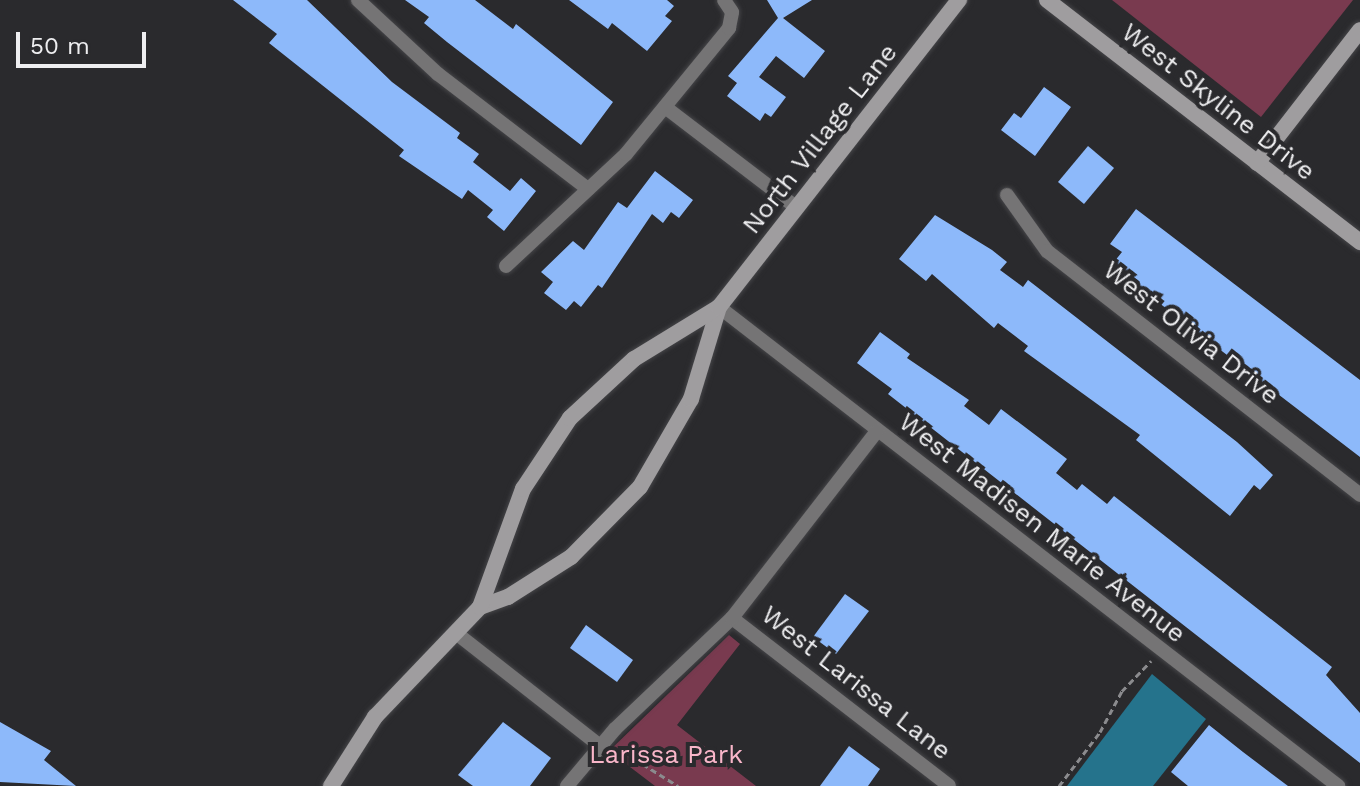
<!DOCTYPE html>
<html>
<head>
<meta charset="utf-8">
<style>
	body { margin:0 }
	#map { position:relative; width:1360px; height:786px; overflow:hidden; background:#2a2a2d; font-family:"Work Sans",sans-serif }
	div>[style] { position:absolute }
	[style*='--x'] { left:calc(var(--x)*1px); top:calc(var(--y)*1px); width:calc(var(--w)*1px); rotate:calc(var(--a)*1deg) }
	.green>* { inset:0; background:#793a4f }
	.water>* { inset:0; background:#25738c }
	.building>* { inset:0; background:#8db9fa }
	.path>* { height:3px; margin-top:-1.5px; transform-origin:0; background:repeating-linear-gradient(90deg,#8b8b8e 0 6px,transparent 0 10px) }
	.roads { filter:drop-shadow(0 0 2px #454548) drop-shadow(0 0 2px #454548) }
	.street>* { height:14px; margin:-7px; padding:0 7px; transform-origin:7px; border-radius:7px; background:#757475 }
	.secondary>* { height:16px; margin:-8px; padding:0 8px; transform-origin:8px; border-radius:8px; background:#9f9d9f }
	span { translate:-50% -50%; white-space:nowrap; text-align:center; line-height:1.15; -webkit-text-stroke:8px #2a2a2d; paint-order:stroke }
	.street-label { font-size:26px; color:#eeeef0 }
	.park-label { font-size:26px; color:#f9b6c9 }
	.scale { position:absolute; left:16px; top:32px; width:130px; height:36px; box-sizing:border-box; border:4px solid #eeeef0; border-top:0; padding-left:10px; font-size:24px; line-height:28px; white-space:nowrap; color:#eeeef0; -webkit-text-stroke:6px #2a2a2d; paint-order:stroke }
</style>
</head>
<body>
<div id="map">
	<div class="green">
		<div style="clip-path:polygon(1112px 0,1353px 0,1261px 117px)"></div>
		<div style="clip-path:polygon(729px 635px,740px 644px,677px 725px,756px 786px,655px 786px,609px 751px)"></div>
	</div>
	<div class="water">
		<div style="clip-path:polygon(1152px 674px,1206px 719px,1153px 786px,1067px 786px)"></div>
	</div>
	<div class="building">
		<div style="clip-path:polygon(233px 0,307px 0,392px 82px,460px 133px,457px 138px,479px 154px,473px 162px,510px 191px,521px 178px,536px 191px,504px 231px,487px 217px,493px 210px,468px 190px,462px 199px,399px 156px,404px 150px,269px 43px,277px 34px)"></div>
		<div style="clip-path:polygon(405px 0,475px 0,513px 29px,516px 24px,613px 102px,581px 145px,447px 42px,424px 23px,429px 17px)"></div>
		<div style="clip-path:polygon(569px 0,667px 0,674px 6px,665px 16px,672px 21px,647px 51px,612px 23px,608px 29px)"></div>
		<div style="clip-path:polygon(767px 0,812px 0,783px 18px,825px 51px,804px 78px,776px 56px,759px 77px,786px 97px,771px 117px,765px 113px,760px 121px,727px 96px,737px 83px,728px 76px,778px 18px)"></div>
		<div style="clip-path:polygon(1044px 87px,1071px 107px,1035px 156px,1001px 130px,1014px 113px,1021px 118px)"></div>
		<div style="clip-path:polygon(1088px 146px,1114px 168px,1084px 204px,1058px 182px)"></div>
		<div style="clip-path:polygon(655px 171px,693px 200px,679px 218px,671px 212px,663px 223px,652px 214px,602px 288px,598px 285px,581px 307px,574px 301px,566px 310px,544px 293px,553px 282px,541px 272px,573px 241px,584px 250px,618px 202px,627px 208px)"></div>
		<div style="clip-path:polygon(1136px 209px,1360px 380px,1360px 457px,1137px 286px,1140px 282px,1114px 262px,1122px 252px,1110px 244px)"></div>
		<div style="clip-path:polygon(935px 215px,992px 250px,1007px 262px,1000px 270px,1023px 287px,1028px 280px,1237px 442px,1273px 475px,1260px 490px,1254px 485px,1230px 516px,1136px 440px,1140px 435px,1024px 351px,1028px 346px,998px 323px,994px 328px,932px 274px,926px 281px,899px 259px)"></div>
		<div style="clip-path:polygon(880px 332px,910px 354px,907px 358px,969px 400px,964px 406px,989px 425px,1001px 409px,1067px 459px,1056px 473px,1077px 490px,1082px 484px,1107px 504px,1114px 496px,1332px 667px,1326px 675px,1360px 713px,1360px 763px,888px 394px,892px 389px,857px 363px)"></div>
		<div style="clip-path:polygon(845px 594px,869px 611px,836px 654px,813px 637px)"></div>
		<div style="clip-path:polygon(586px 625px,633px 660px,617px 682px,570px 648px)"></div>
		<div style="clip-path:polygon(0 722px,51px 751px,44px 760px,76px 786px,0 782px)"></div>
		<div style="clip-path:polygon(503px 722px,551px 758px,530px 786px,473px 786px,458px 775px)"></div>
		<div style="clip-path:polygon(1209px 725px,1243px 752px,1288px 786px,1188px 786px,1171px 772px)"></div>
		<div style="clip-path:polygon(849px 746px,880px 769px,868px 786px,820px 786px)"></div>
	</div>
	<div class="path">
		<div style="--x:617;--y:748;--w:72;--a:31.9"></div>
		<div style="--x:1059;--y:786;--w:68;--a:-52.8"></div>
		<div style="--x:1100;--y:732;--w:47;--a:-61.8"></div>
		<div style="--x:1122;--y:691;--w:42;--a:-46"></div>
	</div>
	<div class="roads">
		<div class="street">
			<div style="--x:358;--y:0;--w:109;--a:42.8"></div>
			<div style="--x:438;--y:74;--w:189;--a:37.5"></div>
			<div style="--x:665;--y:107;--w:166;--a:37.4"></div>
			<div style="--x:1007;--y:195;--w:69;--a:54.5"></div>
			<div style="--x:1047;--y:251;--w:397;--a:37.9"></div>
			<div style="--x:506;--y:266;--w:164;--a:-43"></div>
			<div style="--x:626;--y:154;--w:163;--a:-50.7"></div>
			<div style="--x:729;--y:28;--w:16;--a:-79"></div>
			<div style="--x:732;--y:12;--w:14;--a:-124"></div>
			<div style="--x:719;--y:307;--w:783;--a:37.73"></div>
			<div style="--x:732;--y:618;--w:274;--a:37.7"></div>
			<div style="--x:456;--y:633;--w:182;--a:38.1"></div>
			<div style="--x:567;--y:786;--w:75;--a:-49.9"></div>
			<div style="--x:615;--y:729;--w:161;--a:-43.5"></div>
			<div style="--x:732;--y:618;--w:237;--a:-52.2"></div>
		</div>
		<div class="secondary">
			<div style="--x:1047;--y:0;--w:396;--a:37.7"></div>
			<div style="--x:1257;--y:163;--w:168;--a:-52.2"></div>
			<div style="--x:480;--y:607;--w:30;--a:-20"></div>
			<div style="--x:508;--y:597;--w:75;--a:-32.4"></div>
			<div style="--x:571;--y:557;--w:98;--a:-45.4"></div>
			<div style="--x:640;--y:487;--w:102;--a:-59.9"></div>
			<div style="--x:691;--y:399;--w:96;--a:-73.1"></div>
			<div style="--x:331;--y:786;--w:82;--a:-57.5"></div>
			<div style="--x:375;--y:717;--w:152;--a:-46.3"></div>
			<div style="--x:480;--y:607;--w:126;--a:-70"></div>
			<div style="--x:523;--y:489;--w:85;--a:-56.5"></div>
			<div style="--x:570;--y:418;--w:87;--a:-42.7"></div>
			<div style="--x:634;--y:359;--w:100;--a:-31.5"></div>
			<div style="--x:719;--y:307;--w:390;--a:-52"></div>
		</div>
	</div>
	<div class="street-label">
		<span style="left:1218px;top:102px;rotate:38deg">West Skyline Drive</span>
		<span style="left:820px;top:139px;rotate:-52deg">North Village Lane</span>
		<span style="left:1191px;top:333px;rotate:38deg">West Olivia Drive</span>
		<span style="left:1042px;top:528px;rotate:38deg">West Madisen Marie Avenue</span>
		<span style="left:856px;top:683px;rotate:38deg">West Larissa Lane</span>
	</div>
	<div class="park-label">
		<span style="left:666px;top:755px">Larissa Park</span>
	</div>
	<div class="scale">50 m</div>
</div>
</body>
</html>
